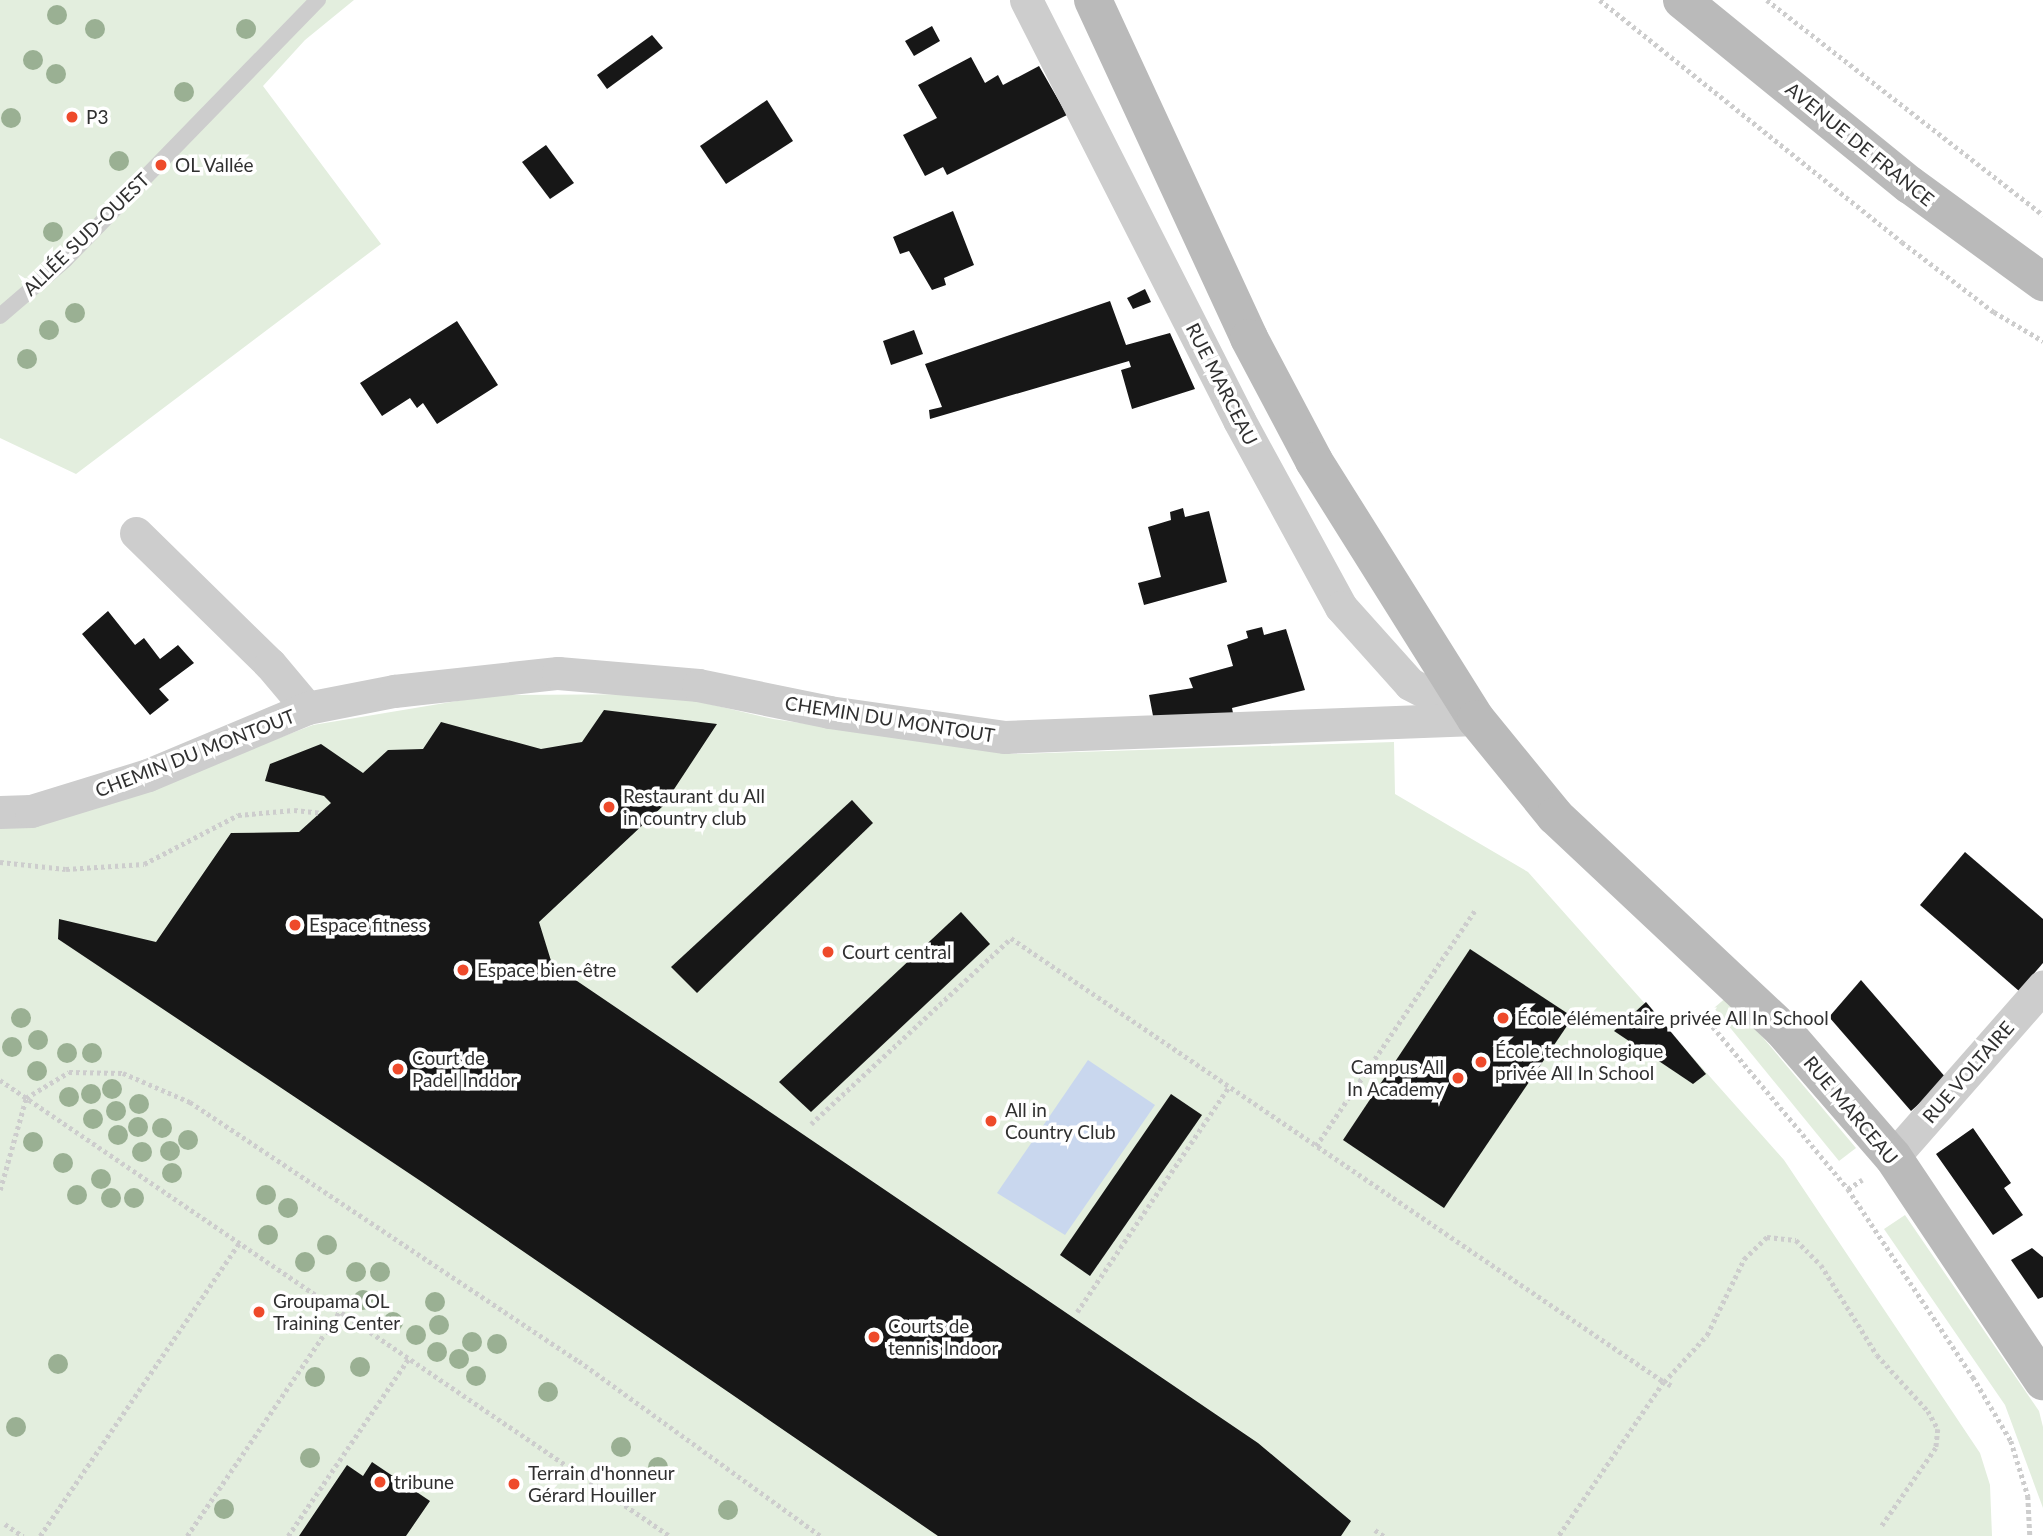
<!DOCTYPE html>
<html>
<head>
<meta charset="utf-8">
<style>
	body { margin:0 }
	#map { position:relative; width:2043px; height:1536px; overflow:hidden; background:#fff; font-family:Lato,sans-serif }
	div>[style] { position:absolute }
	[style*='--x'] { left:calc(var(--x)*1px); top:calc(var(--y)*1px); width:calc(var(--w)*1px); rotate:calc(var(--a)*1deg) }
	.green>* { inset:0; background:#e3eede }
	.water>* { inset:0; background:#c9d7ee }
	.building>* { inset:0; background:#171717 }
	.path>* { height:4.5px; margin-top:-2.25px; transform-origin:0; background:repeating-linear-gradient(90deg,#cdcdcd 0 3.5px,transparent 0 7px) }
	.lane>* { height:16px; margin:-8px; padding:0 8px; transform-origin:8px; border-radius:8px; background:#cdcdcd }
	.street>* { height:33px; margin:-16.5px; padding:0 16.5px; transform-origin:16.5px; border-radius:16.5px; background:#cdcdcd }
	.secondary>* { height:38px; margin:-19px; padding:0 19px; transform-origin:19px; border-radius:19px; background:#bababa }
	.trees>* { width:20px; height:20px; margin:-10px; border-radius:50%; background:#9ab093 }
	.dots>* { width:19px; height:19px; translate:-50% -50%; box-sizing:border-box; border:4px solid #fff; border-radius:50% }
	span { translate:-50% -50%; white-space:nowrap; text-align:center; line-height:1.15; -webkit-text-stroke:7px #fff; paint-order:stroke }
	.poi-label { font-size:19px; color:#303030 }
	.left { translate:0 -50%; text-align:left }
	.right { translate:-100% -50%; text-align:right }
	.street-label { font-size:19px; color:#303030 }
</style>
</head>
<body>
<div id="map">
	<div class="green">
		<div style="clip-path:polygon(0 0,354px 0,305px 40px,263px 86px,381px 244px,76px 474px,0 438px)"></div>
		<div style="clip-path:polygon(667px 694px,773px 719px,1014px 754px,1394px 742px,1395px 794px,1528px 872px,1784px 1160px,1980px 1453px,1990px 1485px,1992px 1536px,0 1536px,0 826px,121px 798px,313px 725px,493px 695px)"></div>
		<div style="clip-path:polygon(1728px 996px,1856px 1148px,1839px 1161px,1714px 1008px)"></div>
		<div style="clip-path:polygon(1905px 1215px,2039px 1411px,2043px 1427px,2043px 1508px,2005px 1405px,1884px 1229px)"></div>
	</div>
	<div class="water">
		<div style="clip-path:polygon(1088px 1060px,1155px 1105px,1065px 1235px,997px 1193px)"></div>
	</div>
	<div class="building">
		<div style="clip-path:polygon(932px 26px,940px 41px,914px 56px,905px 41px)"></div>
		<div style="clip-path:polygon(652px 35px,663px 48px,607px 89px,597px 75px)"></div>
		<div style="clip-path:polygon(971px 57px,985px 83px,998px 75px,1003px 85px,1039px 66px,1067px 115px,947px 175px,943px 167px,925px 176px,903px 135px,937px 118px,918px 85px)"></div>
		<div style="clip-path:polygon(767px 100px,793px 141px,726px 184px,700px 146px)"></div>
		<div style="clip-path:polygon(546px 145px,574px 183px,550px 199px,522px 162px)"></div>
		<div style="clip-path:polygon(953px 211px,974px 265px,944px 278px,946px 285px,932px 290px,909px 251px,900px 254px,893px 237px)"></div>
		<div style="clip-path:polygon(1145px 289px,1151px 302px,1133px 309px,1127px 298px)"></div>
		<div style="clip-path:polygon(1110px 301px,1126px 345px,1170px 333px,1195px 389px,1132px 409px,1121px 370px,1131px 367px,1129px 361px,930px 419px,929px 410px,942px 407px,925px 364px)"></div>
		<div style="clip-path:polygon(457px 321px,498px 385px,437px 424px,423px 403px,417px 408px,410px 398px,382px 416px,360px 383px)"></div>
		<div style="clip-path:polygon(914px 330px,923px 354px,891px 365px,883px 341px)"></div>
		<div style="clip-path:polygon(1183px 508px,1185px 517px,1209px 511px,1227px 582px,1144px 605px,1138px 583px,1161px 577px,1148px 527px,1171px 520px,1170px 512px)"></div>
		<div style="clip-path:polygon(108px 611px,135px 645px,144px 638px,160px 659px,178px 645px,194px 663px,159px 689px,169px 700px,150px 715px,82px 634px)"></div>
		<div style="clip-path:polygon(1262px 627px,1264px 635px,1286px 629px,1305px 690px,1232px 708px,1234px 718px,1154px 721px,1149px 695px,1193px 688px,1189px 678px,1233px 666px,1227px 645px,1248px 638px,1246px 631px)"></div>
		<div style="clip-path:polygon(604px 710px,717px 724px,663px 806px,539px 922px,552px 964px,1258px 1443px,1351px 1521px,1341px 1536px,938px 1536px,425px 1184px,58px 939px,59px 919px,156px 942px,231px 833px,299px 832px,331px 803px,324px 796px,265px 781px,270px 764px,321px 744px,363px 773px,388px 750px,423px 749px,441px 722px,541px 749px,582px 742px)"></div>
		<div style="clip-path:polygon(852px 800px,873px 823px,697px 993px,671px 967px)"></div>
		<div style="clip-path:polygon(1965px 852px,2043px 919px,2043px 963px,2019px 991px,1920px 905px)"></div>
		<div style="clip-path:polygon(961px 912px,990px 944px,811px 1112px,779px 1082px)"></div>
		<div style="clip-path:polygon(1470px 949px,1573px 1017px,1444px 1208px,1343px 1140px)"></div>
		<div style="clip-path:polygon(1861px 980px,1947px 1079px,1911px 1111px,1829px 1017px)"></div>
		<div style="clip-path:polygon(1646px 1002px,1706px 1074px,1693px 1084px,1614px 1031px)"></div>
		<div style="clip-path:polygon(1171px 1094px,1202px 1115px,1090px 1276px,1060px 1255px)"></div>
		<div style="clip-path:polygon(1973px 1128px,2011px 1183px,2004px 1188px,2023px 1215px,1993px 1235px,1936px 1154px)"></div>
		<div style="clip-path:polygon(2032px 1248px,2043px 1257px,2043px 1297px,2038px 1299px,2011px 1260px)"></div>
		<div style="clip-path:polygon(372px 1462px,430px 1501px,406px 1536px,299px 1536px,347px 1465px,363px 1476px)"></div>
	</div>
	<div class="path">
		<div style="--x:1600;--y:0;--w:387;--a:38.7"></div>
		<div style="--x:1902;--y:242;--w:116;--a:37.3"></div>
		<div style="--x:1994;--y:312;--w:57;--a:30.6"></div>
		<div style="--x:1767;--y:0;--w:350;--a:37.9"></div>
		<div style="--x:0;--y:862;--w:66;--a:6.1"></div>
		<div style="--x:66;--y:869;--w:78;--a:-3.7"></div>
		<div style="--x:144;--y:864;--w:106;--a:-27.5"></div>
		<div style="--x:238;--y:815;--w:56;--a:-5.1"></div>
		<div style="--x:294;--y:810;--w:27;--a:6"></div>
		<div style="--x:1704;--y:1016;--w:225;--a:50.2"></div>
		<div style="--x:1848;--y:1189;--w:226;--a:56.4"></div>
		<div style="--x:1973;--y:1377;--w:74;--a:59.3"></div>
		<div style="--x:2011;--y:1441;--w:58;--a:72.8"></div>
		<div style="--x:2028;--y:1496;--w:40;--a:87.1"></div>
		<div style="--x:0;--y:1080;--w:810;--a:34.24"></div>
		<div style="--x:811;--y:1124;--w:273;--a:-42.9"></div>
		<div style="--x:1011;--y:938;--w:790;--a:34.21"></div>
		<div style="--x:1664;--y:1382;--w:186;--a:124.3"></div>
		<div style="--x:1316;--y:1146;--w:285;--a:-56"></div>
		<div style="--x:1848;--y:1189;--w:17;--a:-33"></div>
		<div style="--x:0;--y:1190;--w:96;--a:-74.2"></div>
		<div style="--x:26;--y:1098;--w:50;--a:-31.2"></div>
		<div style="--x:69;--y:1072;--w:54;--a:1.1"></div>
		<div style="--x:123;--y:1073;--w:73;--a:23.4"></div>
		<div style="--x:190;--y:1102;--w:467;--a:33.7"></div>
		<div style="--x:579;--y:1361;--w:299;--a:35.9"></div>
		<div style="--x:1077;--y:1312;--w:272;--a:-56"></div>
		<div style="--x:1671;--y:1386;--w:8;--a:-150"></div>
		<div style="--x:1664;--y:1382;--w:64;--a:-47.5"></div>
		<div style="--x:1707;--y:1335;--w:85;--a:-64"></div>
		<div style="--x:1744;--y:1259;--w:32;--a:-44"></div>
		<div style="--x:1767;--y:1237;--w:29;--a:6"></div>
		<div style="--x:1796;--y:1240;--w:35;--a:45"></div>
		<div style="--x:1821;--y:1265;--w:106;--a:58.1"></div>
		<div style="--x:1877;--y:1355;--w:76;--a:47.7"></div>
		<div style="--x:1928;--y:1411;--w:21;--a:61"></div>
		<div style="--x:1938;--y:1429;--w:19;--a:96"></div>
		<div style="--x:1936;--y:1448;--w:96;--a:124.8"></div>
		<div style="--x:5;--y:1524;--w:22;--a:34"></div>
		<div style="--x:1375;--y:1530;--w:11;--a:34"></div>
		<div style="--x:40;--y:1536;--w:354;--a:-55.8"></div>
		<div style="--x:187;--y:1536;--w:272;--a:-55.8"></div>
		<div style="--x:288;--y:1536;--w:215;--a:-55.8"></div>
	</div>
	<div class="lane">
		<div style="--x:0;--y:316;--w:86;--a:-40.7"></div>
		<div style="--x:65;--y:260;--w:363;--a:-45.8"></div>
	</div>
	<div class="street">
		<div style="--x:1026;--y:0;--w:471;--a:63.1"></div>
		<div style="--x:1239;--y:420;--w:213;--a:61.4"></div>
		<div style="--x:1341;--y:607;--w:103;--a:48.1"></div>
		<div style="--x:1410;--y:684;--w:72;--a:27.3"></div>
		<div style="--x:136;--y:533;--w:187;--a:44.4"></div>
		<div style="--x:270;--y:664;--w:57;--a:49.9"></div>
		<div style="--x:0;--y:812;--w:31;--a:-2"></div>
		<div style="--x:31;--y:811;--w:122;--a:-17.1"></div>
		<div style="--x:148;--y:775;--w:173;--a:-22.8"></div>
		<div style="--x:307;--y:708;--w:89;--a:-11.1"></div>
		<div style="--x:394;--y:691;--w:165;--a:-6.3"></div>
		<div style="--x:558;--y:673;--w:141;--a:4.9"></div>
		<div style="--x:698;--y:685;--w:134;--a:11.6"></div>
		<div style="--x:829;--y:712;--w:178;--a:8.1"></div>
		<div style="--x:1005;--y:737;--w:471;--a:-2.2"></div>
		<div style="--x:1893;--y:1157;--w:227;--a:-48.7"></div>
	</div>
	<div class="secondary">
		<div style="--x:1093;--y:0;--w:372;--a:65.2"></div>
		<div style="--x:1249;--y:338;--w:139;--a:62.1"></div>
		<div style="--x:1314;--y:461;--w:305;--a:57.9"></div>
		<div style="--x:1476;--y:719;--w:125;--a:50.8"></div>
		<div style="--x:1555;--y:816;--w:311;--a:43.2"></div>
		<div style="--x:1782;--y:1029;--w:169;--a:49.1"></div>
		<div style="--x:1893;--y:1157;--w:270;--a:56.2"></div>
		<div style="--x:1682;--y:0;--w:294;--a:39.1"></div>
		<div style="--x:1910;--y:185;--w:165;--a:36.1"></div>
	</div>
	<div class="trees">
		<div style="left:57px;top:15px"></div>
		<div style="left:95px;top:29px"></div>
		<div style="left:246px;top:29px"></div>
		<div style="left:33px;top:60px"></div>
		<div style="left:56px;top:74px"></div>
		<div style="left:184px;top:92px"></div>
		<div style="left:11px;top:118px"></div>
		<div style="left:119px;top:161px"></div>
		<div style="left:53px;top:232px"></div>
		<div style="left:75px;top:313px"></div>
		<div style="left:49px;top:330px"></div>
		<div style="left:27px;top:359px"></div>
		<div style="left:21px;top:1018px"></div>
		<div style="left:38px;top:1040px"></div>
		<div style="left:12px;top:1047px"></div>
		<div style="left:67px;top:1053px"></div>
		<div style="left:92px;top:1053px"></div>
		<div style="left:37px;top:1071px"></div>
		<div style="left:112px;top:1089px"></div>
		<div style="left:91px;top:1094px"></div>
		<div style="left:69px;top:1097px"></div>
		<div style="left:139px;top:1104px"></div>
		<div style="left:116px;top:1111px"></div>
		<div style="left:93px;top:1119px"></div>
		<div style="left:138px;top:1127px"></div>
		<div style="left:162px;top:1128px"></div>
		<div style="left:118px;top:1135px"></div>
		<div style="left:188px;top:1140px"></div>
		<div style="left:33px;top:1142px"></div>
		<div style="left:170px;top:1151px"></div>
		<div style="left:142px;top:1152px"></div>
		<div style="left:63px;top:1163px"></div>
		<div style="left:172px;top:1173px"></div>
		<div style="left:101px;top:1179px"></div>
		<div style="left:77px;top:1195px"></div>
		<div style="left:266px;top:1195px"></div>
		<div style="left:111px;top:1198px"></div>
		<div style="left:134px;top:1198px"></div>
		<div style="left:288px;top:1208px"></div>
		<div style="left:268px;top:1235px"></div>
		<div style="left:327px;top:1245px"></div>
		<div style="left:305px;top:1262px"></div>
		<div style="left:356px;top:1272px"></div>
		<div style="left:380px;top:1272px"></div>
		<div style="left:363px;top:1300px"></div>
		<div style="left:435px;top:1302px"></div>
		<div style="left:393px;top:1322px"></div>
		<div style="left:439px;top:1325px"></div>
		<div style="left:416px;top:1335px"></div>
		<div style="left:472px;top:1342px"></div>
		<div style="left:497px;top:1344px"></div>
		<div style="left:437px;top:1352px"></div>
		<div style="left:459px;top:1359px"></div>
		<div style="left:58px;top:1364px"></div>
		<div style="left:360px;top:1367px"></div>
		<div style="left:476px;top:1376px"></div>
		<div style="left:315px;top:1377px"></div>
		<div style="left:548px;top:1392px"></div>
		<div style="left:16px;top:1427px"></div>
		<div style="left:621px;top:1447px"></div>
		<div style="left:310px;top:1458px"></div>
		<div style="left:658px;top:1467px"></div>
		<div style="left:224px;top:1509px"></div>
		<div style="left:728px;top:1510px"></div>
	</div>
	<div class="dots">
		<div style="left:72px;top:117px;background:#ee4a2b"></div>
		<div style="left:161px;top:165px;background:#ee4a2b"></div>
		<div style="left:609px;top:807px;background:#ee4a2b"></div>
		<div style="left:295px;top:925px;background:#ee4a2b"></div>
		<div style="left:828px;top:952px;background:#ee4a2b"></div>
		<div style="left:463px;top:970px;background:#ee4a2b"></div>
		<div style="left:1503px;top:1018px;background:#ee4a2b"></div>
		<div style="left:1481px;top:1062px;background:#ee4a2b"></div>
		<div style="left:398px;top:1069px;background:#ee4a2b"></div>
		<div style="left:1458px;top:1078px;background:#ee4a2b"></div>
		<div style="left:991px;top:1121px;background:#ee4a2b"></div>
		<div style="left:259px;top:1312px;background:#ee4a2b"></div>
		<div style="left:874px;top:1337px;background:#ee4a2b"></div>
		<div style="left:380px;top:1482px;background:#ee4a2b"></div>
		<div style="left:514px;top:1484px;background:#ee4a2b"></div>
	</div>
	<div class="poi-label">
		<span class="left" style="left:86px;top:117px">P3</span>
		<span class="left" style="left:175px;top:165px">OL Vallée</span>
		<span class="left" style="left:623px;top:807px">Restaurant du All<br>in country club</span>
		<span class="left" style="left:309px;top:925px">Espace fitness</span>
		<span class="left" style="left:842px;top:952px">Court central</span>
		<span class="left" style="left:477px;top:970px">Espace bien-être</span>
		<span class="left" style="left:1517px;top:1018px">École élémentaire privée All In School</span>
		<span class="left" style="left:1495px;top:1062px">École technologique<br>privée All In School</span>
		<span class="left" style="left:412px;top:1069px">Court de<br>Padel Inddor</span>
		<span class="right" style="left:1444px;top:1078px">Campus All<br>In Academy</span>
		<span class="left" style="left:1005px;top:1121px">All in<br>Country Club</span>
		<span class="left" style="left:273px;top:1312px">Groupama OL<br>Training Center</span>
		<span class="left" style="left:888px;top:1337px">Courts de<br>tennis Indoor</span>
		<span class="left" style="left:528px;top:1484px">Terrain d'honneur<br>Gérard Houiller</span>
		<span class="left" style="left:394px;top:1482px">tribune</span>
	</div>
	<div class="street-label">
		<span style="left:1860px;top:144px;rotate:39deg">AVENUE DE FRANCE</span>
		<span style="left:86px;top:234px;rotate:-44deg">ALLÉE SUD-OUEST</span>
		<span style="left:1222px;top:384px;rotate:63deg">RUE MARCEAU</span>
		<span style="left:890px;top:719px;rotate:9deg">CHEMIN DU MONTOUT</span>
		<span style="left:195px;top:753px;rotate:-21deg">CHEMIN DU MONTOUT</span>
		<span style="left:1968px;top:1072px;rotate:-49deg">RUE VOLTAIRE</span>
		<span style="left:1851px;top:1110px;rotate:50deg">RUE MARCEAU</span>
	</div>
</div>
</body>
</html>
